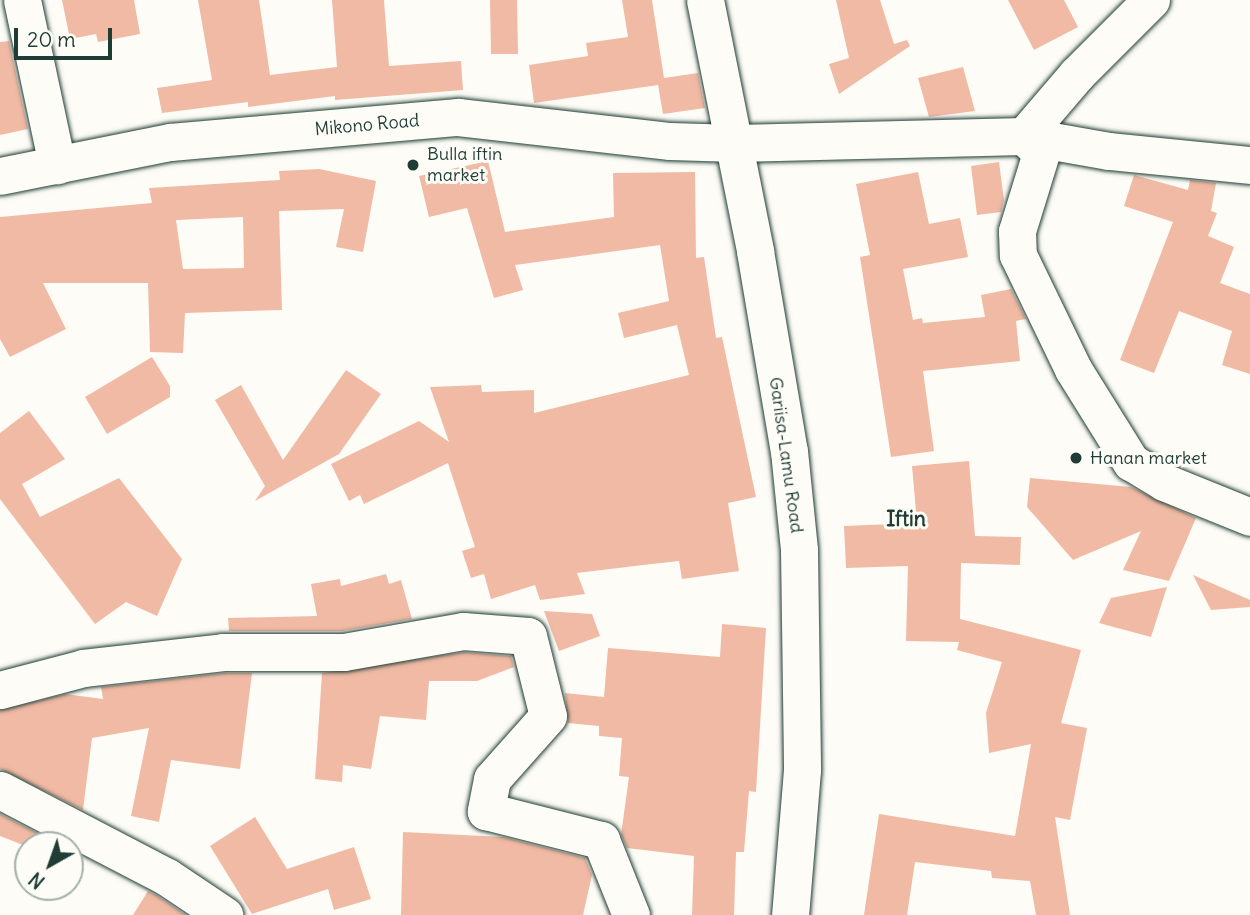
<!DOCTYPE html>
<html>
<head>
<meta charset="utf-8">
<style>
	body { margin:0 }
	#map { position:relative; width:1250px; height:915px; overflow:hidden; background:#fdfcf7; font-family:Delius,sans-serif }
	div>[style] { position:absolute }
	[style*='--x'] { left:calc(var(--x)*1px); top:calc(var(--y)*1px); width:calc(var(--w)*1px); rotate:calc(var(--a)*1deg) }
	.building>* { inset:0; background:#f1baa5 }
	.roads { filter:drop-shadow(0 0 2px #1f3d34) drop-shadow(0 0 2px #1f3d34) }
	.minor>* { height:37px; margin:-18.5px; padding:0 18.5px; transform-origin:18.5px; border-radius:18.5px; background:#fdfcf7 }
	.dots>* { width:19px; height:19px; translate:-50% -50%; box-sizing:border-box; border:4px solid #fdfcf7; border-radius:50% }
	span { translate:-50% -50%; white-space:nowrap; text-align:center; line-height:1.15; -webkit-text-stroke:6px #fdfcf7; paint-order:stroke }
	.street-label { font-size:18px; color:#1f3d34 }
	.poi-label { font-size:18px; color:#1f3d34 }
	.left { translate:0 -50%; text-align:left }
	.quarter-label { font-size:21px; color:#1f3d34; font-weight:700 }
	.north { position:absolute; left:14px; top:831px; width:70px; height:70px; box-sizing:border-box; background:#fdfcf7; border:2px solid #a4b0a9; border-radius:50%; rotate:220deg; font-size:19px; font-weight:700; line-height:28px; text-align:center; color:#1f3d34 }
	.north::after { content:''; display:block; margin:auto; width:24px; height:32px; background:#1f3d34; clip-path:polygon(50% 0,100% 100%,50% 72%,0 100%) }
	.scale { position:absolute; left:14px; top:28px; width:98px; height:32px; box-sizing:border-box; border:4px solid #1f3d34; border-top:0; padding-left:9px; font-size:21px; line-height:24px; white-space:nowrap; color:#1f3d34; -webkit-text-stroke:5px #fdfcf7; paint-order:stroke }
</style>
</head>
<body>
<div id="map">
	<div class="building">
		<div style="clip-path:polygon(62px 0,134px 0,140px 34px,98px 42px,96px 34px,70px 39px)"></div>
		<div style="clip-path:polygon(198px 0,259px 0,270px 75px,337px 67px,332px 0,384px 0,389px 66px,461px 61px,463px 90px,335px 100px,335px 96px,248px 107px,248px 102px,162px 113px,157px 88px,212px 80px)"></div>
		<div style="clip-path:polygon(490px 0,517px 0,518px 54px,491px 54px)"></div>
		<div style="clip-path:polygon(622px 0,652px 0,664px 78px,698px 73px,705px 108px,663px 114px,658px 85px,534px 103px,529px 65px,588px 56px,586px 43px,628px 37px)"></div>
		<div style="clip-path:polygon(836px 0,880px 0,894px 44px,907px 40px,910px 46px,839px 94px,829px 64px,849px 58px)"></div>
		<div style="clip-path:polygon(1008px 0,1064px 0,1078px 27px,1034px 50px)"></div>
		<div style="clip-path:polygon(9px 41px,28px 129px,0 135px,0 42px)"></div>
		<div style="clip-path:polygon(963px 67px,975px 111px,929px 117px,918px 78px)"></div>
		<div style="clip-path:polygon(488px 161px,505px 232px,614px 217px,613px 173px,695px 172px,696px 258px,704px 257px,716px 338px,722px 337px,756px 497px,728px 503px,739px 571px,682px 579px,679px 561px,643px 565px,577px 573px,585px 594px,540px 600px,535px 585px,491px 599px,484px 574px,471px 578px,462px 551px,475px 547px,448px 463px,364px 504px,360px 495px,349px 501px,331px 464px,419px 421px,449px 442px,430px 387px,481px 385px,482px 392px,534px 390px,534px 413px,689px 375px,677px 325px,624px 338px,618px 313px,669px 301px,660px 245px,515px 265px,523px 290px,494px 298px,467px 208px,429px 217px,419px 176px)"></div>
		<div style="clip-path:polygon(999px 162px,1004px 200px,1001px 212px,977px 215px,971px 166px)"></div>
		<div style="clip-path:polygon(evenodd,319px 169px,376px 181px,363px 252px,336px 247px,344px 209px,279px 211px,282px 310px,185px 313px,183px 353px,150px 352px,148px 283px,43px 283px,66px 329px,10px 357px,0 339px,0 217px,152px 203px,149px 188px,280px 180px,279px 171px,319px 169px,243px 217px,244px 268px,183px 269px,176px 220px,243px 217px)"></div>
		<div style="clip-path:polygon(918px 172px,929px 224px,960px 218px,968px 257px,903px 269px,913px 320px,922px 318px,923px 323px,985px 317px,981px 295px,1011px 289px,1026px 319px,1016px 321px,1020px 361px,923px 371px,934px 451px,891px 457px,860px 257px,870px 255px,856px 184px)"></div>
		<div style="clip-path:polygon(1134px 175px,1188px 190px,1190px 180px,1216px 183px,1211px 211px,1217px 213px,1208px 236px,1234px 247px,1220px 283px,1250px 294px,1250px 374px,1222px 365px,1232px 331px,1179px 311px,1154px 373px,1120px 360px,1173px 222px,1124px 206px)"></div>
		<div style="clip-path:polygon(152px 357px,170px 386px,170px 397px,107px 434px,85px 397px)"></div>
		<div style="clip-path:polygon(346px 370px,381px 394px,339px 454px,255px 501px,265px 486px,215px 400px,241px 385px,283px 460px)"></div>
		<div style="clip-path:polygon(29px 411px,65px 459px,22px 484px,40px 517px,119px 478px,182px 559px,157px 616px,126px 602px,95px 624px,0 499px,0 433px)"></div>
		<div style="clip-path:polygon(969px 461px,975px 536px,1021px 537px,1020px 565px,961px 563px,960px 619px,1081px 650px,1061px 723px,1087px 728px,1070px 820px,1055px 817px,1070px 915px,1036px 915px,1030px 881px,992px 878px,991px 871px,915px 862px,907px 915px,864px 915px,879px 814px,1015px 836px,1031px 744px,989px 753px,986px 713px,1002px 662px,957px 650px,959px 642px,906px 641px,908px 566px,846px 568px,844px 526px,917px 523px,912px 466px)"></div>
		<div style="clip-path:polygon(1030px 478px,1131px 487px,1196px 518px,1169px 581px,1123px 570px,1141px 531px,1073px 560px,1027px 507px)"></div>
		<div style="clip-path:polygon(386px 574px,389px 584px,401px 580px,412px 619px,342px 631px,229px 631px,228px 618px,317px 616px,311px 584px,340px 579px,341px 586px)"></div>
		<div style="clip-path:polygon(1193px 575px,1250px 600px,1250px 607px,1211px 610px)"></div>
		<div style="clip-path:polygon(1167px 587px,1151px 637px,1099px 623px,1111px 598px)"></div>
		<div style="clip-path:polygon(544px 611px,592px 614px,600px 636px,559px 651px)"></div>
		<div style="clip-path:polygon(722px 624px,766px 628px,756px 792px,749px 791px,744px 852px,736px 852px,734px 915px,692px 915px,694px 856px,627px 848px,621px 835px,629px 777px,619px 776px,622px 738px,599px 736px,599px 726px,568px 723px,565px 693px,604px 697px,608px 648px,720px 657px)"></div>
		<div style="clip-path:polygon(464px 652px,511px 656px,514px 667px,477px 681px,429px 681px,426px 720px,380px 716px,371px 769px,343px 765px,342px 782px,315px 779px,322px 673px)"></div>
		<div style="clip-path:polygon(224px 673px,252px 673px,240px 769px,171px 760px,159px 822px,131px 816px,149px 728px,92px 738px,83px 810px,0 769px,0 710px,65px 694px,103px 699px,101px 687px)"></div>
		<div style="clip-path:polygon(0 814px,51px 840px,49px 845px,23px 845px,0 836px)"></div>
		<div style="clip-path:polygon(255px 817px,287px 869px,354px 847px,371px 899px,334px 910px,328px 889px,252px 914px,210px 846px)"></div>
		<div style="clip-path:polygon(403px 832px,503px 837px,585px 858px,592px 875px,583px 915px,401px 915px)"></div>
		<div style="clip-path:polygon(148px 891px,156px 895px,186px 915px,133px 915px)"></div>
	</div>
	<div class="roads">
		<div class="minor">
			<div style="--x:22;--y:0;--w:169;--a:78"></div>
			<div style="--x:705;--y:0;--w:256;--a:78.7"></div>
			<div style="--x:755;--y:251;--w:203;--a:80.4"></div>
			<div style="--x:789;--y:451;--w:100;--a:84.2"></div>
			<div style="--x:799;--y:550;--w:220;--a:89.2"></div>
			<div style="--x:802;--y:770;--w:145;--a:94.7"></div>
			<div style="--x:1151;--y:0;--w:105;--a:135"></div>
			<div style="--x:1077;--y:74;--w:82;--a:130.5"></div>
			<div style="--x:1024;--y:136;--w:24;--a:45"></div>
			<div style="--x:1041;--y:153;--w:82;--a:107.1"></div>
			<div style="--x:1017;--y:231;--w:24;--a:88"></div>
			<div style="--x:1018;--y:255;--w:127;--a:64.2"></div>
			<div style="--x:1073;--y:369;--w:110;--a:58.1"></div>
			<div style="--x:1131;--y:462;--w:39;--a:31"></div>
			<div style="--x:1164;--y:482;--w:93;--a:22.1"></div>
			<div style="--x:0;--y:176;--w:173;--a:-11.3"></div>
			<div style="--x:170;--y:142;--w:289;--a:-5"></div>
			<div style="--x:458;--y:117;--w:213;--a:6.5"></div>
			<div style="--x:670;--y:141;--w:66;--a:1.7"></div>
			<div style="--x:736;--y:143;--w:288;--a:-1.4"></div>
			<div style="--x:1024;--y:136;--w:86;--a:10"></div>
			<div style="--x:1109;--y:151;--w:142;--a:5.7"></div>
			<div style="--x:0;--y:690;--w:86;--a:-14.8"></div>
			<div style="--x:83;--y:668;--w:141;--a:-6.5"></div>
			<div style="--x:223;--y:652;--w:121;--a:0"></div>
			<div style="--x:344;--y:652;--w:121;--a:-10"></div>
			<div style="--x:463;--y:631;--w:65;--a:4.4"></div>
			<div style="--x:528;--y:636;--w:82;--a:76"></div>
			<div style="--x:548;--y:716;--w:84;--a:131.6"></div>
			<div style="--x:492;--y:779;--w:33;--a:101"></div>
			<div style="--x:486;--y:811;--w:119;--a:14.2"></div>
			<div style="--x:601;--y:840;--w:81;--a:68.2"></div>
			<div style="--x:0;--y:790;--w:188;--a:27.5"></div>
			<div style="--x:167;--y:877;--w:69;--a:33.7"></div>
		</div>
	</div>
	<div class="dots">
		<div style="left:413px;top:165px;background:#1f3d34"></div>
		<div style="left:1076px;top:458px;background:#1f3d34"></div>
	</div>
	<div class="street-label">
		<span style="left:367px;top:125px;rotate:-5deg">Mikono Road</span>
		<span style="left:786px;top:455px;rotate:82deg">Gariisa-Lamu Road</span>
	</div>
	<div class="poi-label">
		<span class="left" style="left:427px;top:165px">Bulla iftin<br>market</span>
		<span class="left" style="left:1090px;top:458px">Hanan market</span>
	</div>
	<div class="quarter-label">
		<span style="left:906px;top:519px">Iftin</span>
	</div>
	<div class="north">N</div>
	<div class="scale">20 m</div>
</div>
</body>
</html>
